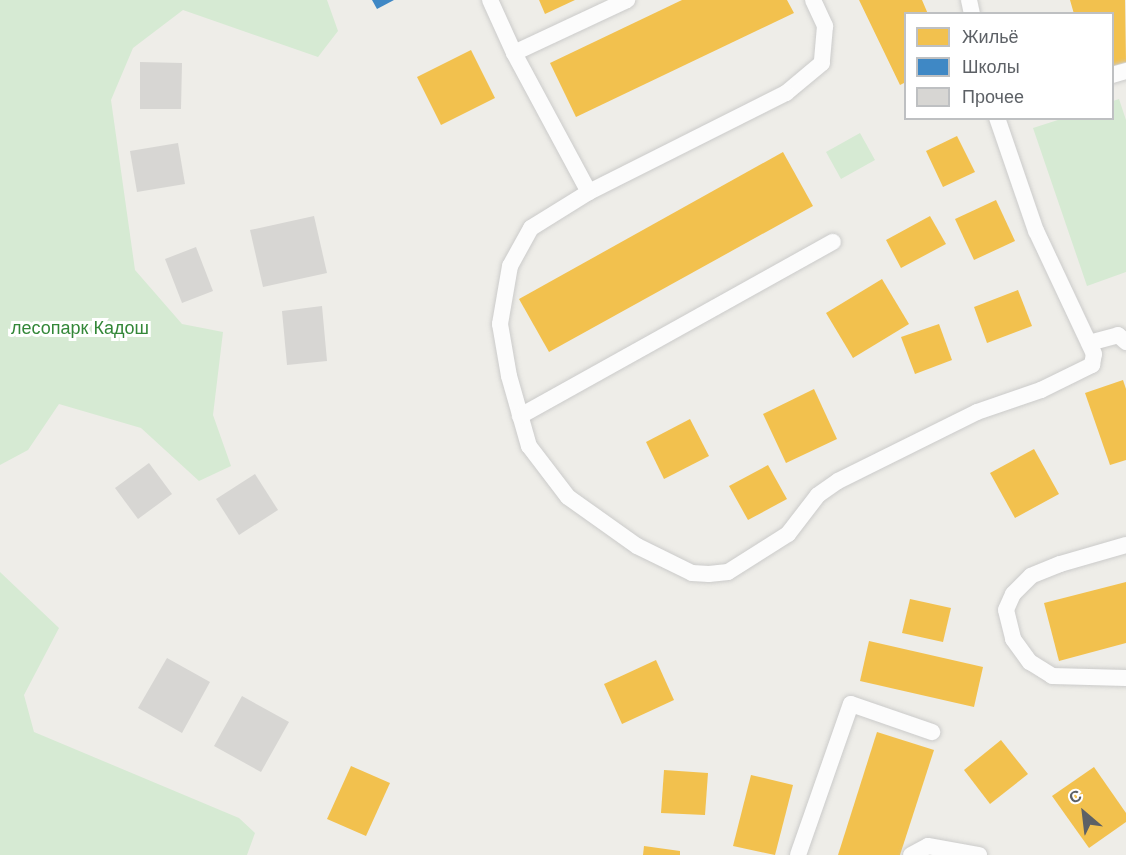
<!DOCTYPE html>
<html>
<head>
<meta charset="utf-8">
<style>
	body { margin:0 }
	#map { position:relative; width:1126px; height:855px; overflow:hidden; background:#eeede8; font-family:Helvetica,sans-serif }
	div>[style] { position:absolute }
	[style*='--x'] { left:calc(var(--x)*1px); top:calc(var(--y)*1px); width:calc(var(--w)*1px); rotate:calc(var(--a)*1deg) }
	.green>* { inset:0; background:#d6ead3 }
	.homes>* { inset:0; background:#f2c14e }
	.schools>* { inset:0; background:#3f88c5 }
	.building>* { inset:0; background:#d7d6d3 }
	.roads { filter:drop-shadow(0 0 2px #cbcbca) drop-shadow(0 0 2px #cbcbca) }
	.lane>* { height:16px; margin:-8px; padding:0 8px; transform-origin:8px; border-radius:8px; background:#fcfcfc }
	span { translate:-50% -50%; white-space:nowrap; text-align:center; line-height:1.15; -webkit-text-stroke:6px #fff; paint-order:stroke }
	.park-label { font-size:18px; color:#338738 }
	.legend { position:absolute; left:904px; top:12px; width:210px; height:108px; box-sizing:border-box; background:#fff; border:2px solid #bec0c2; margin:0; padding:8px 10px; list-style:none; font-size:18px; color:#5d6166 }
	.legend li { display:flex; align-items:center; gap:12px; height:30px }
	.legend b { width:30px; border:2px solid #bec0c2 }
	.north { position:absolute; left:1054px; top:783px; width:60px; height:60px; -webkit-text-stroke:4px #fff; paint-order:stroke; rotate:332deg; font-size:16px; font-weight:700; line-height:24px; text-align:center; color:#5d6166 }
	.north::after { content:''; display:block; margin:auto; width:21px; height:27px; background:#5d6166; clip-path:polygon(50% 0,100% 100%,50% 72%,0 100%) }
</style>
</head>
<body>
<div id="map">
	<div class="green">
		<div style="clip-path:polygon(0 0,327px 0,338px 31px,318px 57px,183px 10px,133px 48px,111px 100px,135px 270px,182px 324px,223px 332px,213px 415px,231px 466px,199px 481px,141px 428px,59px 404px,28px 450px,0 465px)"></div>
		<div style="clip-path:polygon(1119px 99px,1126px 120px,1126px 272px,1087px 286px,1033px 128px,1061px 119px,1112px 118px,1113px 101px)"></div>
		<div style="clip-path:polygon(860px 133px,875px 160px,841px 179px,826px 152px)"></div>
		<div style="clip-path:polygon(0 572px,59px 628px,24px 695px,34px 732px,239px 818px,255px 833px,247px 855px,0 855px)"></div>
	</div>
	<div class="homes">
		<div style="clip-path:polygon(539px 0,575px 0,545px 14px)"></div>
		<div style="clip-path:polygon(682px 0,787px 0,794px 13px,576px 117px,550px 63px)"></div>
		<div style="clip-path:polygon(859px 0,922px 0,928px 14px,906px 14px,906px 82px,900px 85px)"></div>
		<div style="clip-path:polygon(1070px 0,1125px 0,1126px 62px,1112px 66px,1112px 14px,1074px 14px)"></div>
		<div style="clip-path:polygon(471px 50px,495px 98px,441px 125px,417px 77px)"></div>
		<div style="clip-path:polygon(957px 136px,975px 172px,943px 187px,926px 151px)"></div>
		<div style="clip-path:polygon(783px 152px,813px 206px,549px 352px,519px 299px)"></div>
		<div style="clip-path:polygon(996px 200px,1015px 241px,974px 260px,955px 219px)"></div>
		<div style="clip-path:polygon(930px 216px,946px 244px,901px 268px,886px 240px)"></div>
		<div style="clip-path:polygon(882px 279px,909px 324px,853px 358px,826px 313px)"></div>
		<div style="clip-path:polygon(1018px 290px,1032px 326px,987px 343px,974px 307px)"></div>
		<div style="clip-path:polygon(939px 324px,952px 360px,915px 374px,901px 337px)"></div>
		<div style="clip-path:polygon(1123px 380px,1126px 389px,1126px 460px,1110px 465px,1085px 393px)"></div>
		<div style="clip-path:polygon(814px 389px,837px 439px,786px 463px,763px 414px)"></div>
		<div style="clip-path:polygon(690px 419px,709px 456px,664px 479px,646px 442px)"></div>
		<div style="clip-path:polygon(1034px 449px,1059px 494px,1015px 518px,990px 473px)"></div>
		<div style="clip-path:polygon(768px 465px,787px 499px,748px 520px,729px 486px)"></div>
		<div style="clip-path:polygon(1126px 582px,1126px 643px,1059px 661px,1044px 603px)"></div>
		<div style="clip-path:polygon(910px 599px,951px 608px,943px 642px,902px 633px)"></div>
		<div style="clip-path:polygon(869px 641px,983px 667px,974px 707px,860px 681px)"></div>
		<div style="clip-path:polygon(656px 660px,674px 700px,622px 724px,604px 684px)"></div>
		<div style="clip-path:polygon(877px 732px,934px 750px,900px 855px,838px 855px)"></div>
		<div style="clip-path:polygon(1001px 740px,1028px 774px,990px 804px,964px 770px)"></div>
		<div style="clip-path:polygon(351px 766px,390px 783px,366px 836px,327px 819px)"></div>
		<div style="clip-path:polygon(1094px 767px,1126px 813px,1126px 822px,1089px 848px,1052px 796px)"></div>
		<div style="clip-path:polygon(664px 770px,708px 773px,705px 815px,661px 813px)"></div>
		<div style="clip-path:polygon(751px 775px,793px 785px,775px 855px,733px 846px)"></div>
		<div style="clip-path:polygon(644px 846px,680px 851px,680px 855px,643px 855px)"></div>
	</div>
	<div class="schools">
		<div style="clip-path:polygon(372px 0,394px 0,377px 9px)"></div>
	</div>
	<div class="building">
		<div style="clip-path:polygon(140px 62px,182px 63px,181px 109px,140px 109px)"></div>
		<div style="clip-path:polygon(178px 143px,185px 184px,137px 192px,130px 151px)"></div>
		<div style="clip-path:polygon(314px 216px,327px 273px,263px 287px,250px 230px)"></div>
		<div style="clip-path:polygon(196px 247px,213px 291px,182px 303px,165px 259px)"></div>
		<div style="clip-path:polygon(322px 306px,327px 361px,287px 365px,282px 311px)"></div>
		<div style="clip-path:polygon(149px 463px,172px 494px,138px 519px,115px 488px)"></div>
		<div style="clip-path:polygon(255px 474px,278px 510px,239px 535px,216px 499px)"></div>
		<div style="clip-path:polygon(167px 658px,210px 682px,182px 733px,138px 708px)"></div>
		<div style="clip-path:polygon(242px 696px,289px 722px,261px 772px,214px 746px)"></div>
	</div>
	<div class="roads">
		<div class="lane">
			<div style="--x:490;--y:0;--w:58;--a:65.6"></div>
			<div style="--x:514;--y:53;--w:125;--a:-25.1"></div>
			<div style="--x:813;--y:0;--w:29;--a:65"></div>
			<div style="--x:825;--y:26;--w:37;--a:95"></div>
			<div style="--x:822;--y:63;--w:47;--a:140.2"></div>
			<div style="--x:786;--y:93;--w:220;--a:153.3"></div>
			<div style="--x:589;--y:192;--w:68;--a:148.2"></div>
			<div style="--x:531;--y:228;--w:43;--a:118.9"></div>
			<div style="--x:510;--y:266;--w:59;--a:99.8"></div>
			<div style="--x:500;--y:324;--w:53;--a:80.2"></div>
			<div style="--x:509;--y:376;--w:73;--a:74.1"></div>
			<div style="--x:529;--y:446;--w:64;--a:52.6"></div>
			<div style="--x:568;--y:497;--w:85;--a:35.4"></div>
			<div style="--x:637;--y:546;--w:61;--a:26.1"></div>
			<div style="--x:692;--y:573;--w:17;--a:3"></div>
			<div style="--x:709;--y:574;--w:19;--a:-6"></div>
			<div style="--x:728;--y:572;--w:71;--a:-32.3"></div>
			<div style="--x:788;--y:534;--w:49;--a:-52.4"></div>
			<div style="--x:818;--y:495;--w:24;--a:-35"></div>
			<div style="--x:838;--y:481;--w:155;--a:-26.4"></div>
			<div style="--x:977;--y:412;--w:68;--a:-19"></div>
			<div style="--x:1041;--y:390;--w:57;--a:-26.1"></div>
			<div style="--x:1092;--y:365;--w:11;--a:-80"></div>
			<div style="--x:1094;--y:354;--w:136;--a:-115.2"></div>
			<div style="--x:1036;--y:231;--w:120;--a:-109"></div>
			<div style="--x:969;--y:0;--w:14;--a:78"></div>
			<div style="--x:514;--y:53;--w:158;--a:61.7"></div>
			<div style="--x:1112;--y:75;--w:15;--a:-16"></div>
			<div style="--x:1089;--y:343;--w:30;--a:-15"></div>
			<div style="--x:1118;--y:335;--w:11;--a:41"></div>
			<div style="--x:520;--y:416;--w:358;--a:-29.1"></div>
			<div style="--x:1126;--y:545;--w:69;--a:163.9"></div>
			<div style="--x:1060;--y:564;--w:31;--a:158"></div>
			<div style="--x:1031;--y:576;--w:25;--a:135"></div>
			<div style="--x:1013;--y:594;--w:17;--a:114"></div>
			<div style="--x:1006;--y:610;--w:30;--a:76"></div>
			<div style="--x:1013;--y:639;--w:29;--a:54"></div>
			<div style="--x:1030;--y:662;--w:26;--a:32"></div>
			<div style="--x:1052;--y:676;--w:74;--a:1.5"></div>
			<div style="--x:798;--y:855;--w:160;--a:-70.7"></div>
			<div style="--x:851;--y:704;--w:86;--a:19.1"></div>
			<div style="--x:911;--y:855;--w:19;--a:-28"></div>
			<div style="--x:928;--y:846;--w:52;--a:10"></div>
		</div>
	</div>
	<div class="park-label">
		<span style="left:80px;top:328px">лесопарк Кадош</span>
	</div>
	<ul class="legend">
	<li><b style="height:16px;background:#f2c14e"></b>Жильё</li>
	<li><b style="height:16px;background:#3f88c5"></b>Школы</li>
	<li><b style="height:16px;background:#d7d6d3"></b>Прочее</li>
	</ul>
	<div class="north">С</div>
</div>
</body>
</html>
